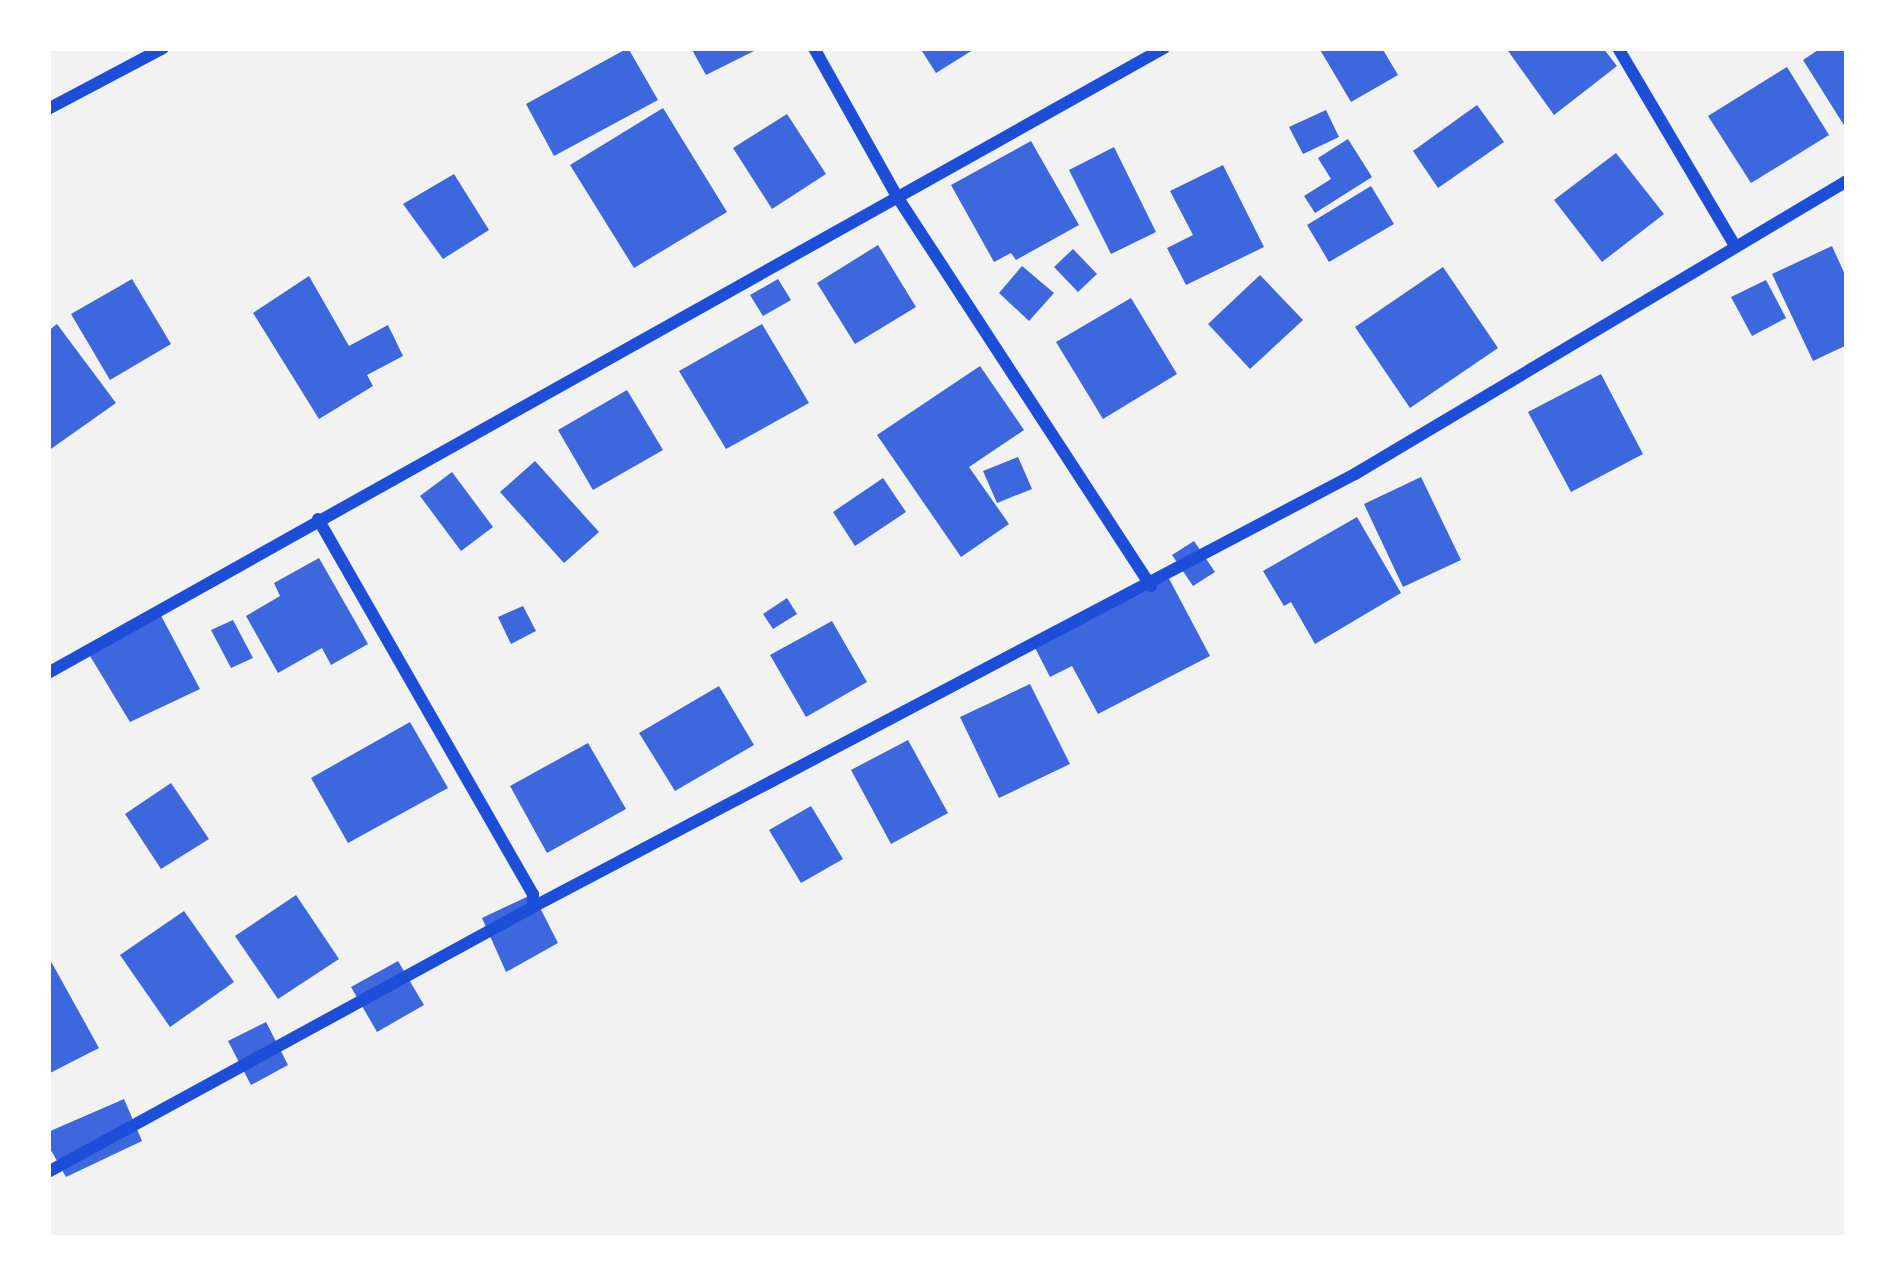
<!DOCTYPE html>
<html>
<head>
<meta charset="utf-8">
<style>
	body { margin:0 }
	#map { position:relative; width:1895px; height:1286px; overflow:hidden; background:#f2f2f2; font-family:"Archivo Narrow",sans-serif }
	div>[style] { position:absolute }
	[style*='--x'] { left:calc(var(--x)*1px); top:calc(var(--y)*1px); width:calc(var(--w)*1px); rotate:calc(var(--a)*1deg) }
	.building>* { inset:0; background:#3d67dc }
	.minor>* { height:12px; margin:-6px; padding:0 6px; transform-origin:6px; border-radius:6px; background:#1d4ed8 }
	span { translate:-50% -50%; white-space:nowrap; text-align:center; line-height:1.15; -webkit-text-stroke:9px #fff; paint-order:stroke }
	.frame { position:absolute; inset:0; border:51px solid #fff; pointer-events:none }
</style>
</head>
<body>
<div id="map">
	<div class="building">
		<div style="clip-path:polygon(628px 48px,658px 100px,554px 156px,526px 104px)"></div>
		<div style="clip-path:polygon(691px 48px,760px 48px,706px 75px)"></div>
		<div style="clip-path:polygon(920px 48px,976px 48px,936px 73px)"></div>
		<div style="clip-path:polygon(1319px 48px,1382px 48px,1398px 75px,1351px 102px)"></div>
		<div style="clip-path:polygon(1506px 48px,1603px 48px,1617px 66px,1554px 115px)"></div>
		<div style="clip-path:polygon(1821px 48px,1847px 48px,1847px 130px,1803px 60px)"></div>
		<div style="clip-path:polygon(1787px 67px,1829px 135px,1751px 183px,1708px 116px)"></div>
		<div style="clip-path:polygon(1477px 105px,1504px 142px,1438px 188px,1413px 151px)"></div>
		<div style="clip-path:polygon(663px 108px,727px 212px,634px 268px,570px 165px)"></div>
		<div style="clip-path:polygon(1326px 110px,1339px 137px,1303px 154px,1289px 127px)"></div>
		<div style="clip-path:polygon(787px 114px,826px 174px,772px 209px,733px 148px)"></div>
		<div style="clip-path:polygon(1348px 139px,1372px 177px,1315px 213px,1304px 196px,1331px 179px,1318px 158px)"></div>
		<div style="clip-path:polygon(1031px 141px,1079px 225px,1016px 260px,1011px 253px,994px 262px,951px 185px)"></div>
		<div style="clip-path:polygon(1114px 147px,1156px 232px,1111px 254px,1069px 170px)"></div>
		<div style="clip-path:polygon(1616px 153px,1664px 214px,1602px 262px,1554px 200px)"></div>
		<div style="clip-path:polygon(1223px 165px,1264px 247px,1186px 285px,1167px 248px,1193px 235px,1170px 191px)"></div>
		<div style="clip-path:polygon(454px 174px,489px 230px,443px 259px,403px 204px)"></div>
		<div style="clip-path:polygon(1371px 186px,1394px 224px,1329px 262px,1307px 225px)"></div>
		<div style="clip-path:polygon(878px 245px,916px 307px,855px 344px,817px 283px)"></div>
		<div style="clip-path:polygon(1832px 246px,1847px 279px,1847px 345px,1813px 361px,1772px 274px)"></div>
		<div style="clip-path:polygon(1073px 249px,1097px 274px,1078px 292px,1054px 267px)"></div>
		<div style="clip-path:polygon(1022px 266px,1054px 293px,1029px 321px,999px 293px)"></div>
		<div style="clip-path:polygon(1443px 267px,1498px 348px,1410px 408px,1355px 327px)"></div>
		<div style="clip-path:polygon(1260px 275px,1303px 320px,1250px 369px,1208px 324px)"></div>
		<div style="clip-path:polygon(309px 276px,349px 346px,388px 325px,403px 356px,367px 375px,373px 386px,319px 419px,253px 313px)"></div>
		<div style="clip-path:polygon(132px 279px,171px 344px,110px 380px,71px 314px)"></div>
		<div style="clip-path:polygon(778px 279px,791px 300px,763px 316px,750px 295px)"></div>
		<div style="clip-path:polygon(1766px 280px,1786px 318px,1752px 336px,1731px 297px)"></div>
		<div style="clip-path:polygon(1131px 298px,1177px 374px,1103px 419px,1056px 342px)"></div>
		<div style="clip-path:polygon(57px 324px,116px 403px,48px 451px,48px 331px)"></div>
		<div style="clip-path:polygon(762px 324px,809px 403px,726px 449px,679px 371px)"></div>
		<div style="clip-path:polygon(980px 366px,1024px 430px,969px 467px,1009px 524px,961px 557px,877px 435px)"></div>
		<div style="clip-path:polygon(1601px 374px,1643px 454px,1571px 492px,1528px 412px)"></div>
		<div style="clip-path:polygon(627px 390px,663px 450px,593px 490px,558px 430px)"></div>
		<div style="clip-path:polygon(1018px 457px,1032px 489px,997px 503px,983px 471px)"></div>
		<div style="clip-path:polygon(535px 461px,599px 532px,564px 563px,500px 492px)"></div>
		<div style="clip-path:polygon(452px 472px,493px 527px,461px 551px,420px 496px)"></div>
		<div style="clip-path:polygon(1421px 477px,1461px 560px,1403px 587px,1364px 504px)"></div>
		<div style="clip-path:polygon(883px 478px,906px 512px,855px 546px,833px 512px)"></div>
		<div style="clip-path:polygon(1357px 517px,1401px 593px,1315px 644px,1291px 602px,1284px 606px,1263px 571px)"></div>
		<div style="clip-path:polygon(1194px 541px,1215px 572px,1193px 586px,1172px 555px)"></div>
		<div style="clip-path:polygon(319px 558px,368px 644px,331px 665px,322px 648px,278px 673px,246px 616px,280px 596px,274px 583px)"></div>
		<div style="clip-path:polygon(1165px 571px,1210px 656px,1098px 714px,1072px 666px,1050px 677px,1031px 640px)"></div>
		<div style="clip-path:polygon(787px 598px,797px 614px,773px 629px,763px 614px)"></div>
		<div style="clip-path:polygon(523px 606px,536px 631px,511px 644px,498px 617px)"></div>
		<div style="clip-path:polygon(158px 610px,200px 689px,130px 722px,87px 651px)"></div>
		<div style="clip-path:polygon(233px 620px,253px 658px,231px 668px,211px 630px)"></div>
		<div style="clip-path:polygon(832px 621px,867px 682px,806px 717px,770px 655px)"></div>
		<div style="clip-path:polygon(1030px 684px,1070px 764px,999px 798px,960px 717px)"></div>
		<div style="clip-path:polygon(719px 686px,754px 745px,675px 791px,639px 733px)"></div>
		<div style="clip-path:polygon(410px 722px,448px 788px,348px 843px,311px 778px)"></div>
		<div style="clip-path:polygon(908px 740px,948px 813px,891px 844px,851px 770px)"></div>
		<div style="clip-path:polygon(588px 743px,626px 809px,547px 853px,510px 786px)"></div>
		<div style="clip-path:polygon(171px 783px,209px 839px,161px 869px,125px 814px)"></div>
		<div style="clip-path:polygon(811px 806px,843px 859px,801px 883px,769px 830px)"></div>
		<div style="clip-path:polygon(533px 894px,558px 943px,506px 972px,482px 918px)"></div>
		<div style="clip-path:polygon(296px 895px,339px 959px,278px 999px,235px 936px)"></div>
		<div style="clip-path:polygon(184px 911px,234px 982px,170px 1027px,120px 955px)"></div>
		<div style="clip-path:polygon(48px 956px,99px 1048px,48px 1074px)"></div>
		<div style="clip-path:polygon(398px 961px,424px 1005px,377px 1032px,351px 987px)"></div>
		<div style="clip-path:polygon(266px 1022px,288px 1065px,251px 1085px,228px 1041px)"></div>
		<div style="clip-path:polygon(124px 1099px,142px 1141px,66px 1177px,48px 1145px,48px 1132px)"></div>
	</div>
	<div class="minor">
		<div style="--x:814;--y:48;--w:168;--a:60.8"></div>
		<div style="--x:896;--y:195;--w:467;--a:56.9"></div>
		<div style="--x:1618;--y:48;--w:228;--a:59.4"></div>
		<div style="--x:48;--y:109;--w:130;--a:-27.9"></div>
		<div style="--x:318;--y:519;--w:432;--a:60.2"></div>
		<div style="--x:533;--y:894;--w:13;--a:90"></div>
		<div style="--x:48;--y:673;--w:1279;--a:-29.25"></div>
		<div style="--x:48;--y:1172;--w:553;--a:-28.65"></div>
		<div style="--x:533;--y:907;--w:929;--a:-27.78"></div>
		<div style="--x:1355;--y:474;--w:573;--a:-30.78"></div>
	</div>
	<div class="frame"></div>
</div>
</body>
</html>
